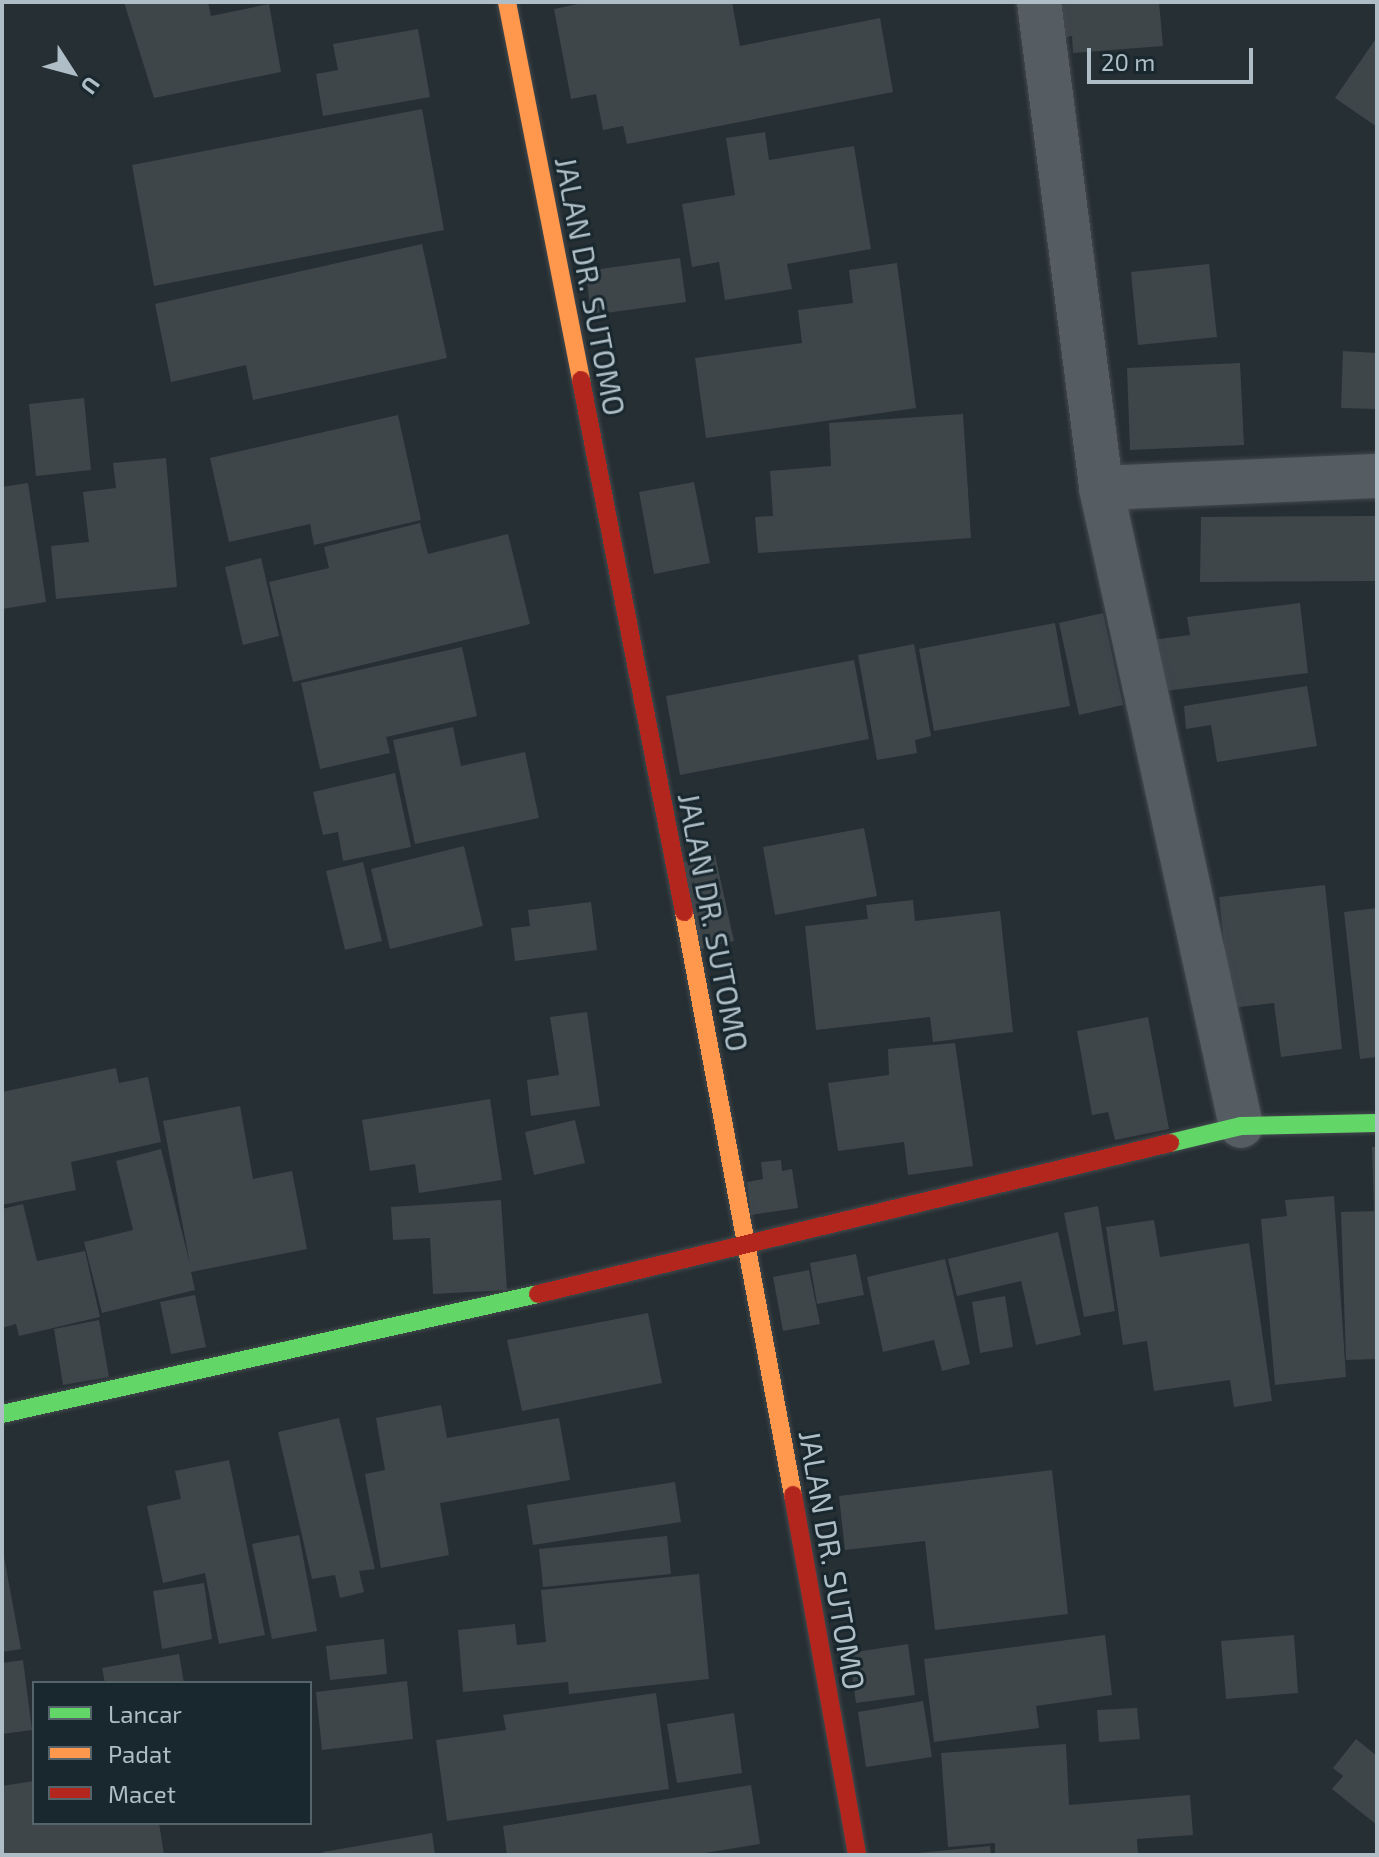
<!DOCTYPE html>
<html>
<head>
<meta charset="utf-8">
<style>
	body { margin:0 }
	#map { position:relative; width:1379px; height:1857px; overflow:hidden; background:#262f33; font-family:"Exo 2",sans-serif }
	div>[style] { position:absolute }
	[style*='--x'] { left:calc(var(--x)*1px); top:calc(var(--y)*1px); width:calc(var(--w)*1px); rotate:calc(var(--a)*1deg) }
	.building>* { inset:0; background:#3e464a }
	.roads { filter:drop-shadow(0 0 2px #444a4e) drop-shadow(0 0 2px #444a4e) }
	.street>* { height:44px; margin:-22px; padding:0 22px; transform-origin:22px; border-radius:22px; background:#555d62 }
	.fast>* { height:18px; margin:-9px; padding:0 9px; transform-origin:9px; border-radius:9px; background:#63d668 }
	.slow>* { height:18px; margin:-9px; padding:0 9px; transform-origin:9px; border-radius:9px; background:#ff974d }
	.jam>* { height:18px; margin:-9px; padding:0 9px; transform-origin:9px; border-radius:9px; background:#b3261e }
	span { translate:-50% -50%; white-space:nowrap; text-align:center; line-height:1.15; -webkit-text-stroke:6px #19272e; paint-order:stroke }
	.street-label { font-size:30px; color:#aebdc6 }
	.frame { position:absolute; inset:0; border:4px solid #aebdc6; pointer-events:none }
	.legend { position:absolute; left:32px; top:1681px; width:280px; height:144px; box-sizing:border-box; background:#19272e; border:2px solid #55636b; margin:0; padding:10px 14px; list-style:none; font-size:24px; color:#aebdc6 }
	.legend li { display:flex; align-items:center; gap:16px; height:40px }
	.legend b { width:40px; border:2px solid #55636b }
	.north { position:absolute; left:32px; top:32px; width:80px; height:80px; -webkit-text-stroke:6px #19272e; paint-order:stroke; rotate:126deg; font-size:22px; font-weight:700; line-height:32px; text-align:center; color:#aebdc6 }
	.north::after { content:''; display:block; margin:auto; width:28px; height:36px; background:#aebdc6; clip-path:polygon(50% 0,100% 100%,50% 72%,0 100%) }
	.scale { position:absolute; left:1087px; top:48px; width:166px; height:36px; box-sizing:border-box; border:4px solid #aebdc6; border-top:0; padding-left:10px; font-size:24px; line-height:28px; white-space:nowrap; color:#aebdc6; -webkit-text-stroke:6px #19272e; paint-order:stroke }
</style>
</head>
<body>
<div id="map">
	<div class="building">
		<div style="clip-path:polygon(124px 2px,208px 2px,211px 16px,269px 4px,281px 72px,154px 98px)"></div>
		<div style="clip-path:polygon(587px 2px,732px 2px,740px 46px,880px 18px,893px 92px,627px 144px,623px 126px,603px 130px,596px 94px,571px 99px,554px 9px)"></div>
		<div style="clip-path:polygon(1056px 2px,1159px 2px,1163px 46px,1073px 53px,1072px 36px,1058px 38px)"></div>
		<div style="clip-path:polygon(418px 29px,430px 97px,323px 116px,316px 74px,338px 70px,333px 44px)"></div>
		<div style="clip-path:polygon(1377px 37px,1377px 127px,1335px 98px)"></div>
		<div style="clip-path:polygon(422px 109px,444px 230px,154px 286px,132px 165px)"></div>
		<div style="clip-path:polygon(765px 132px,769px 160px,854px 146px,871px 249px,787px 264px,792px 289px,725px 300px,719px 262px,692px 267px,682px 204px,735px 195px,726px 138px)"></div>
		<div style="clip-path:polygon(422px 244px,447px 358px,253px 400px,246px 365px,171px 382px,155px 304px)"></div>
		<div style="clip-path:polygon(680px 258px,686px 302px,591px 315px,586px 271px)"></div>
		<div style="clip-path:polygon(897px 263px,916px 408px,706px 438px,695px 358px,802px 343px,798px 310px,853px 303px,849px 270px)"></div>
		<div style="clip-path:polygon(1209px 264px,1217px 337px,1138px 345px,1131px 272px)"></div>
		<div style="clip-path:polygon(1343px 351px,1377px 353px,1377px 409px,1341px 408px)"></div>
		<div style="clip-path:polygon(1240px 363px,1244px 445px,1130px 450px,1127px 368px)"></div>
		<div style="clip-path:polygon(84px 398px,91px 470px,36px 476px,29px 404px)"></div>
		<div style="clip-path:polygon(963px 414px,971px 538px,758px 553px,755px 517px,773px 516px,770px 471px,831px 466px,829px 423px)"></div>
		<div style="clip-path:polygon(398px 415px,421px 520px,314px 545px,310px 524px,229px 542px,210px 458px)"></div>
		<div style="clip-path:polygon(166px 458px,177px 587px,56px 599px,51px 546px,89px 542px,83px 492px,116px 488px,113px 463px)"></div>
		<div style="clip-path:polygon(694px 482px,710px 563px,654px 574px,639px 492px)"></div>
		<div style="clip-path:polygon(28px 483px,46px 602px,2px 609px,2px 487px)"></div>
		<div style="clip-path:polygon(1377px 516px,1377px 581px,1200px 582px,1201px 517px)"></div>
		<div style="clip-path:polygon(420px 523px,428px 554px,508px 534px,530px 624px,293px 682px,269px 582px,329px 568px,324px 547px)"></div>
		<div style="clip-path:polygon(261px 558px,279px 636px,243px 645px,225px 567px)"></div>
		<div style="clip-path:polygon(1300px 603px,1308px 673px,1157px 692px,1151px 640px,1190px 635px,1187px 617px)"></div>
		<div style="clip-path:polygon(1103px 613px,1123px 705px,1079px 715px,1059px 623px)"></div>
		<div style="clip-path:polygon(1055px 623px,1070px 706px,934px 731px,919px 649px)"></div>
		<div style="clip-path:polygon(914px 644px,931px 736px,915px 740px,917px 753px,877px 760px,858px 655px)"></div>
		<div style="clip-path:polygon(462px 647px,477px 716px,386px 737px,390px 753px,320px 769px,301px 683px)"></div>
		<div style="clip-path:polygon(854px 660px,869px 739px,680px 775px,666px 696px)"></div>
		<div style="clip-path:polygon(1307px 686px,1317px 746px,1217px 762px,1211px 725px,1186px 729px,1184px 706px)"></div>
		<div style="clip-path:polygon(453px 727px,461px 766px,525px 752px,539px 818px,415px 844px,393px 740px)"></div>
		<div style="clip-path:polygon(395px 773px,411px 847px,343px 861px,338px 832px,323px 835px,313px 792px)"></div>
		<div style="clip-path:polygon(864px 828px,877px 896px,775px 915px,763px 847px)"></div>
		<div style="clip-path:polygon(464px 846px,483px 926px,390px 949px,371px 869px)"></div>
		<div style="clip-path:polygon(715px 855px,734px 941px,700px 949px,681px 863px)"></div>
		<div style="clip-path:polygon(363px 862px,382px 941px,345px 950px,326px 871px)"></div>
		<div style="clip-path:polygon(1325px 885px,1342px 1049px,1281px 1057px,1274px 1003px,1231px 1008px,1219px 897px)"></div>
		<div style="clip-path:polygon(913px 900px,915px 921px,1000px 911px,1013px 1032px,933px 1042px,930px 1017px,816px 1030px,805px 926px,868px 919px,866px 905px)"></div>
		<div style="clip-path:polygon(591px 902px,597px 950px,515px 961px,511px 928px,530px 926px,528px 910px)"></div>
		<div style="clip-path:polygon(1377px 908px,1377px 1057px,1360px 1059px,1344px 912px)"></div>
		<div style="clip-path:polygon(587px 1012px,600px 1106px,531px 1116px,527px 1080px,559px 1075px,550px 1017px)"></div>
		<div style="clip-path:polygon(1148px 1017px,1169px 1129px,1115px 1140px,1108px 1112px,1092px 1115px,1077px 1031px)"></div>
		<div style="clip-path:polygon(955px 1043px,973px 1166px,908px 1175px,904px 1142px,838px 1151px,828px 1083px,889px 1075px,888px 1049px)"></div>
		<div style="clip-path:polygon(116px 1068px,119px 1083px,148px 1077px,161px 1142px,71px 1162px,76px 1190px,2px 1205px,2px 1092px)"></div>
		<div style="clip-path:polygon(490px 1099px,502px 1180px,419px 1193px,415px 1164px,370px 1171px,362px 1120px)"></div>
		<div style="clip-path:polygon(240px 1106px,253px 1179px,292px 1171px,307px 1249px,191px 1272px,195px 1290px,102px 1313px,84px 1242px,133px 1230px,116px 1161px,161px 1149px,190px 1264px,163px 1121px)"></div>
		<div style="clip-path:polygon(575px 1120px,585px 1163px,534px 1175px,525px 1132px)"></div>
		<div style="clip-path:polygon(1372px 1147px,1377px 1147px,1377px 1359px,1346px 1360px,1341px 1212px,1374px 1211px)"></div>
		<div style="clip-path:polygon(781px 1160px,782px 1171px,792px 1169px,798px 1208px,751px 1215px,747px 1182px,763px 1179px,761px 1162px)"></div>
		<div style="clip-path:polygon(1334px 1196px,1346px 1377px,1275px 1385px,1261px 1219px,1287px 1216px,1285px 1200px)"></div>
		<div style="clip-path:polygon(501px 1200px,507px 1290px,433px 1294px,430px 1238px,393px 1240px,391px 1207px)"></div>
		<div style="clip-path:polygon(23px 1204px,37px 1261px,85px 1251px,100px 1317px,19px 1336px,16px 1324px,2px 1328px,2px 1209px)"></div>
		<div style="clip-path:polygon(1098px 1206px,1115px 1311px,1084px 1317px,1064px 1213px)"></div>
		<div style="clip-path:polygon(1154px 1220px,1160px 1257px,1249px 1243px,1272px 1401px,1234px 1407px,1230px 1380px,1154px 1391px,1147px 1341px,1123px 1345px,1106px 1227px)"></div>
		<div style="clip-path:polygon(1058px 1232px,1081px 1335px,1036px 1345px,1021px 1281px,957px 1296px,948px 1259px)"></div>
		<div style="clip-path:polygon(856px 1254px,864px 1295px,817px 1304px,810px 1263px)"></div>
		<div style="clip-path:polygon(945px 1259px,970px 1364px,942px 1371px,934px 1340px,883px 1352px,867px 1277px)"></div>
		<div style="clip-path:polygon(809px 1270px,820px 1324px,783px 1331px,773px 1277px)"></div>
		<div style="clip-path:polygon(195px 1295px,206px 1347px,171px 1354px,160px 1302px)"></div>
		<div style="clip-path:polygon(1005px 1296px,1013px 1347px,980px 1353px,972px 1302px)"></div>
		<div style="clip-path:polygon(648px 1313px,662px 1383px,522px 1411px,507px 1340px)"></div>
		<div style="clip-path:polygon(99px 1320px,109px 1377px,63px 1385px,54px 1329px)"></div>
		<div style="clip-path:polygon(441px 1405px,447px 1438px,559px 1418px,570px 1480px,440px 1503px,449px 1555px,381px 1568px,365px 1474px,385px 1470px,376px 1418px)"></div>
		<div style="clip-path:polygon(339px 1418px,375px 1569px,359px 1571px,364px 1592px,340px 1598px,335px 1575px,312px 1579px,278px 1432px)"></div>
		<div style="clip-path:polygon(229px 1460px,265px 1635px,219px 1644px,205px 1573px,163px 1583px,147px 1506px,181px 1499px,175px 1471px)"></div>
		<div style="clip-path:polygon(1052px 1470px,1068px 1614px,935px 1630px,925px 1541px,845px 1550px,839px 1496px)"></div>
		<div style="clip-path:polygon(675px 1482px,681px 1522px,533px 1545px,527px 1505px)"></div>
		<div style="clip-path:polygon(299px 1535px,317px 1631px,272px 1639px,252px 1544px)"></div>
		<div style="clip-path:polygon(667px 1536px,671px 1574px,543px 1587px,539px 1549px)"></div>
		<div style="clip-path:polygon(2px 1546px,21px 1649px,2px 1652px)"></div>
		<div style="clip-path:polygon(699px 1574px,709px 1679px,569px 1694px,568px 1682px,463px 1692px,458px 1630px,515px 1624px,517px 1645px,546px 1642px,541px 1590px)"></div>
		<div style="clip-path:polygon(204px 1583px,212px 1639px,162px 1649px,153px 1591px)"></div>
		<div style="clip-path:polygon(1105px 1635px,1112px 1695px,1036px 1706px,1039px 1728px,934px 1742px,924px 1659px)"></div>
		<div style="clip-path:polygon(1294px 1635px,1298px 1693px,1226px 1699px,1221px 1641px)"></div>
		<div style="clip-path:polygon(384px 1639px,387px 1674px,330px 1680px,326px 1646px)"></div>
		<div style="clip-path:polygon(908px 1644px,915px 1695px,856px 1703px,849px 1653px)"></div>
		<div style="clip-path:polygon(179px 1654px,184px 1683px,105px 1683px,102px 1668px)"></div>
		<div style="clip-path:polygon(23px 1660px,32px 1730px,2px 1734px,2px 1663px)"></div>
		<div style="clip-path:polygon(407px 1681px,413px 1739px,322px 1750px,316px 1692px)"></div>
		<div style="clip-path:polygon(656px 1693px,669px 1789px,447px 1821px,436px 1740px,506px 1730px,503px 1715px)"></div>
		<div style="clip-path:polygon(923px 1701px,932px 1757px,866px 1767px,858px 1712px)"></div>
		<div style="clip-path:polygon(1137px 1708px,1140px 1739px,1099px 1742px,1097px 1710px)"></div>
		<div style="clip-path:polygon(734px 1713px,742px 1773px,677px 1783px,667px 1724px)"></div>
		<div style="clip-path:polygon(1356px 1739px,1377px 1756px,1377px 1825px,1332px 1789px,1343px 1776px,1333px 1768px)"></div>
		<div style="clip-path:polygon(1066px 1744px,1069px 1805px,1190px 1795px,1193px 1835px,1137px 1839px,1138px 1855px,995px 1855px,995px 1843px,948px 1847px,941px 1753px)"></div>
		<div style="clip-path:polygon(34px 1781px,34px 1823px,159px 1823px,164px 1855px,2px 1855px,2px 1786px)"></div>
		<div style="clip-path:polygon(751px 1785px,760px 1844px,692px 1855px,507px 1855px,503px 1826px)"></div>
		<div style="clip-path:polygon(432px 1833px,435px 1855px,324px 1855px,323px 1852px)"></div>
		<div style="clip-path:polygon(990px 1846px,991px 1855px,918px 1855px,918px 1853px)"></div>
	</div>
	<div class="roads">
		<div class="street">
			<div style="--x:1039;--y:2;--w:490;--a:82.7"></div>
			<div style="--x:1101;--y:488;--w:653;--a:77.62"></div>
			<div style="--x:1101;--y:488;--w:276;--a:-2.5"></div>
		</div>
		<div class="fast">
			<div style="--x:1170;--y:1143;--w:73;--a:-13.5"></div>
			<div style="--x:1241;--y:1126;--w:136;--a:-1.3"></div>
			<div style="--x:2;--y:1414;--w:549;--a:-12.62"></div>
		</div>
		<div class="slow">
			<div style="--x:507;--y:2;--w:385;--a:78.9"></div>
			<div style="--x:684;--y:912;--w:593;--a:79.41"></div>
		</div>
		<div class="jam">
			<div style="--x:581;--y:380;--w:542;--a:79.04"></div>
			<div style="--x:538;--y:1294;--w:650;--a:-13.44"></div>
			<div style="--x:793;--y:1495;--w:366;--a:79.9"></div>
		</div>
	</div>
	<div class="street-label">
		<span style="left:591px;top:286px;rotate:79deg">JALAN DR. SUTOMO</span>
		<span style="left:714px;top:922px;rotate:79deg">JALAN DR. SUTOMO</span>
		<span style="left:833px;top:1560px;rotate:80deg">JALAN DR. SUTOMO</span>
	</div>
	<div class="frame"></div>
	<ul class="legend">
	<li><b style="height:10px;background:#63d668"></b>Lancar</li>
	<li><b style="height:10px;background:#ff974d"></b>Padat</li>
	<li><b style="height:10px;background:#b3261e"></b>Macet</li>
	</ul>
	<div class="north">U</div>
	<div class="scale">20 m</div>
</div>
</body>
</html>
